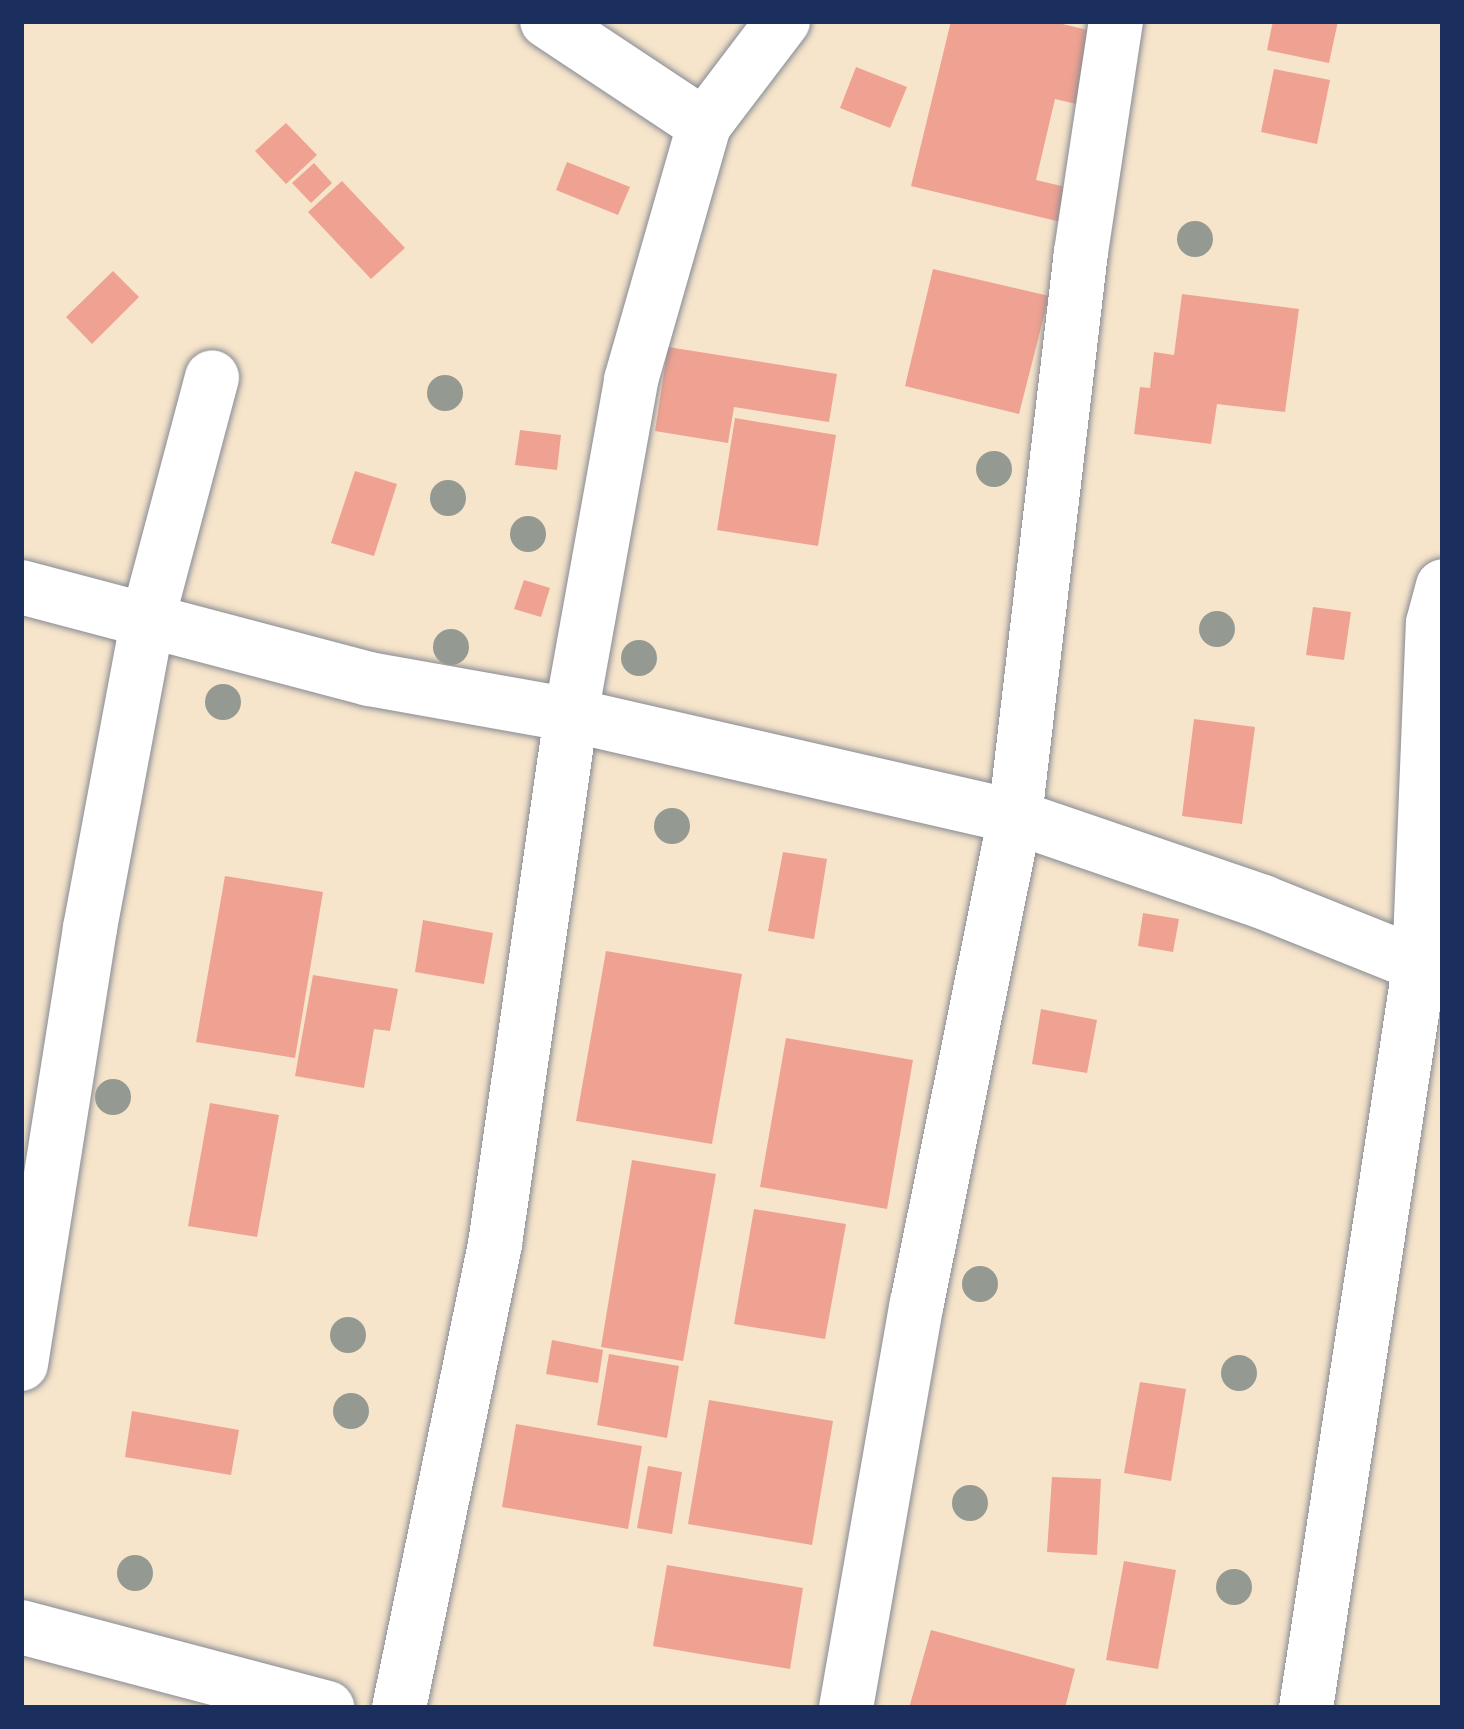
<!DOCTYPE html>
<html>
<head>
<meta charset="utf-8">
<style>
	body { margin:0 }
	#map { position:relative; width:1464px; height:1729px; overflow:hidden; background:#f6e5cb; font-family:"IM FELL Great Primer",serif }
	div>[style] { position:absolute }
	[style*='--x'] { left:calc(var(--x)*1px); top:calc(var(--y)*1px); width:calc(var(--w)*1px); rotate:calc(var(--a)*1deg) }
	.building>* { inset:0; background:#efa291 }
	.roads { filter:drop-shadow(0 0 3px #888a94) drop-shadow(0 0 3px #888a94) }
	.minor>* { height:54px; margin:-27px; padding:0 27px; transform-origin:27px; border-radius:27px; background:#fff }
	.trees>* { width:36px; height:36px; margin:-18px; border-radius:50%; background:#949a92 }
	span { translate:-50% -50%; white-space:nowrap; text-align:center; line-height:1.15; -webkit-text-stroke:10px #fcf5e5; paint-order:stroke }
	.frame { position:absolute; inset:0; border:24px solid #1b2f5e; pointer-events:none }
</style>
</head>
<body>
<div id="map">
	<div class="building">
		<div style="clip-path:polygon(951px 21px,1050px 21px,1108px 35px,1089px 107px,1055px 99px,1036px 180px,1070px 188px,1061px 222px,911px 186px)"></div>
		<div style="clip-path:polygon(1273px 21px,1338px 21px,1329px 63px,1267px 50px)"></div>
		<div style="clip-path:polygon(856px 67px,907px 87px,890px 128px,840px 108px)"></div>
		<div style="clip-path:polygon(1274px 69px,1330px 80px,1317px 144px,1261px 132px)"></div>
		<div style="clip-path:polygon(286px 123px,317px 155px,286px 184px,255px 151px)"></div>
		<div style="clip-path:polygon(567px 162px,630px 187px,618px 215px,556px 190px)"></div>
		<div style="clip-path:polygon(314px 163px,332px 183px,311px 203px,292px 183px)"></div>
		<div style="clip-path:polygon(342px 181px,405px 248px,371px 279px,308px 212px)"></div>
		<div style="clip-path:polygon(933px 269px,1049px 296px,1019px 414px,905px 386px)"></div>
		<div style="clip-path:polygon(113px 271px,139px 297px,92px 344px,66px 317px)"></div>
		<div style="clip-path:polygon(1182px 294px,1299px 309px,1285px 412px,1217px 404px,1211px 444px,1134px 434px,1140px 387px,1150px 388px,1154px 352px,1174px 355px)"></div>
		<div style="clip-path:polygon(668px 347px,837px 374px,829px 422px,734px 407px,728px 443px,655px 431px)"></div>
		<div style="clip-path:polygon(735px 418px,836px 435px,818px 546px,717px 530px)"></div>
		<div style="clip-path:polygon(520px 430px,561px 435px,557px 470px,515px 465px)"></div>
		<div style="clip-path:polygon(355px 471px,397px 484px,374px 556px,331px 543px)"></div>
		<div style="clip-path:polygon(524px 580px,550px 588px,541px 617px,514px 609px)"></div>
		<div style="clip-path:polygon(1313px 607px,1351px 612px,1344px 660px,1306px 655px)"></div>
		<div style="clip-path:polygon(1194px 719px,1255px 727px,1242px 824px,1182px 816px)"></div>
		<div style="clip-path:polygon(783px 852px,827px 859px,814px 939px,768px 931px)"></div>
		<div style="clip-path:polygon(225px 876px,323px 892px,295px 1058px,196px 1042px)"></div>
		<div style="clip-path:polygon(1143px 913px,1179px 919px,1173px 952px,1138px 946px)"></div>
		<div style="clip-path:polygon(423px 920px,493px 933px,484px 984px,415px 972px)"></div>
		<div style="clip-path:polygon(606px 951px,742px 974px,712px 1144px,576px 1121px)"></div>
		<div style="clip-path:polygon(313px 975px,398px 989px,390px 1031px,374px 1029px,364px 1088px,295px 1076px)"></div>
		<div style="clip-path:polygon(1041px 1009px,1097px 1020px,1087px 1073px,1032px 1064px)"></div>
		<div style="clip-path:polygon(786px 1038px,913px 1060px,887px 1209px,760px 1187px)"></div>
		<div style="clip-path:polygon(210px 1103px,279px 1115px,257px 1237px,188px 1226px)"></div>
		<div style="clip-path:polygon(632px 1160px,716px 1174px,683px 1361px,601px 1347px)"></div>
		<div style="clip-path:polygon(754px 1209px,846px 1224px,825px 1339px,734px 1324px)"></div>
		<div style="clip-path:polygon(552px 1340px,603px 1350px,598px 1383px,546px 1374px)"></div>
		<div style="clip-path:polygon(609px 1354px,679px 1366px,667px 1438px,597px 1425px)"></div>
		<div style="clip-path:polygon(1140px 1382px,1186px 1389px,1171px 1481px,1124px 1473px)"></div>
		<div style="clip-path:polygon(709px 1400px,833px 1421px,812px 1545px,688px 1524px)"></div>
		<div style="clip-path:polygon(132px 1411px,239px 1430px,231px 1475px,125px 1457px)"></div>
		<div style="clip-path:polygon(516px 1424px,642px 1446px,628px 1529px,502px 1507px)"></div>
		<div style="clip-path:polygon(648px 1466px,682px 1472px,672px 1534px,637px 1528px)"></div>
		<div style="clip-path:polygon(1052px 1477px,1101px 1479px,1097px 1555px,1047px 1552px)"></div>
		<div style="clip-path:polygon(1124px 1561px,1176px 1570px,1158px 1669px,1106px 1660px)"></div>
		<div style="clip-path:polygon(667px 1565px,803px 1588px,790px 1669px,653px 1646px)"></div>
		<div style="clip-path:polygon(931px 1630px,1075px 1669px,1065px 1708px,909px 1708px)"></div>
	</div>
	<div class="roads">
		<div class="minor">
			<div style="--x:547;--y:21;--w:188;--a:33.5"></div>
			<div style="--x:21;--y:587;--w:360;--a:14.8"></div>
			<div style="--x:369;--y:679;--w:205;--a:10.1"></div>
			<div style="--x:571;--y:715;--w:456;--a:12.9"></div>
			<div style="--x:1015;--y:817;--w:262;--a:18.9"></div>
			<div style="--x:1263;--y:902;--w:194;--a:21.8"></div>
			<div style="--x:21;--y:1364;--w:441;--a:-81"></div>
			<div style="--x:90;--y:928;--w:315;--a:-79.4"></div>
			<div style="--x:148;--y:618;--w:249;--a:-75.1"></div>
			<div style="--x:21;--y:1627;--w:317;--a:14.8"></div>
			<div style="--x:399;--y:1708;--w:474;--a:-78.3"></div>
			<div style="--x:495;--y:1244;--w:534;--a:-81.82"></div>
			<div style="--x:571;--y:715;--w:340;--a:-79.8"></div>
			<div style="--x:631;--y:380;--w:265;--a:-74"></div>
			<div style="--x:704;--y:125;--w:131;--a:-52.8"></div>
			<div style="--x:846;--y:1708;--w:411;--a:-80.1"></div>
			<div style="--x:917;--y:1303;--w:496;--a:-78.6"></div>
			<div style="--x:1015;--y:817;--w:569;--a:-83.34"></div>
			<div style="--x:1081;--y:252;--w:234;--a:-81.4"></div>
			<div style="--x:1306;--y:1708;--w:749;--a:-81.32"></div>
			<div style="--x:1419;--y:968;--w:345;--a:-87.7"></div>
			<div style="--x:1433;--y:623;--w:38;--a:-75"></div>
		</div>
	</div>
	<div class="trees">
		<div style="left:1195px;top:239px"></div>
		<div style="left:445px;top:393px"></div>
		<div style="left:994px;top:469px"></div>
		<div style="left:448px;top:498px"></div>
		<div style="left:528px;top:534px"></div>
		<div style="left:1217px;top:629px"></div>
		<div style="left:451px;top:647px"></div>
		<div style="left:639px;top:658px"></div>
		<div style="left:223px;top:702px"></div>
		<div style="left:672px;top:826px"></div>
		<div style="left:113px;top:1097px"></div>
		<div style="left:980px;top:1284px"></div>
		<div style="left:348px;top:1335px"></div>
		<div style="left:1239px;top:1373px"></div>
		<div style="left:351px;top:1411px"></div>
		<div style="left:970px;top:1503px"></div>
		<div style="left:135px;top:1573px"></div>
		<div style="left:1234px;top:1587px"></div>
	</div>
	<div class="frame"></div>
</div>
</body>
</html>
